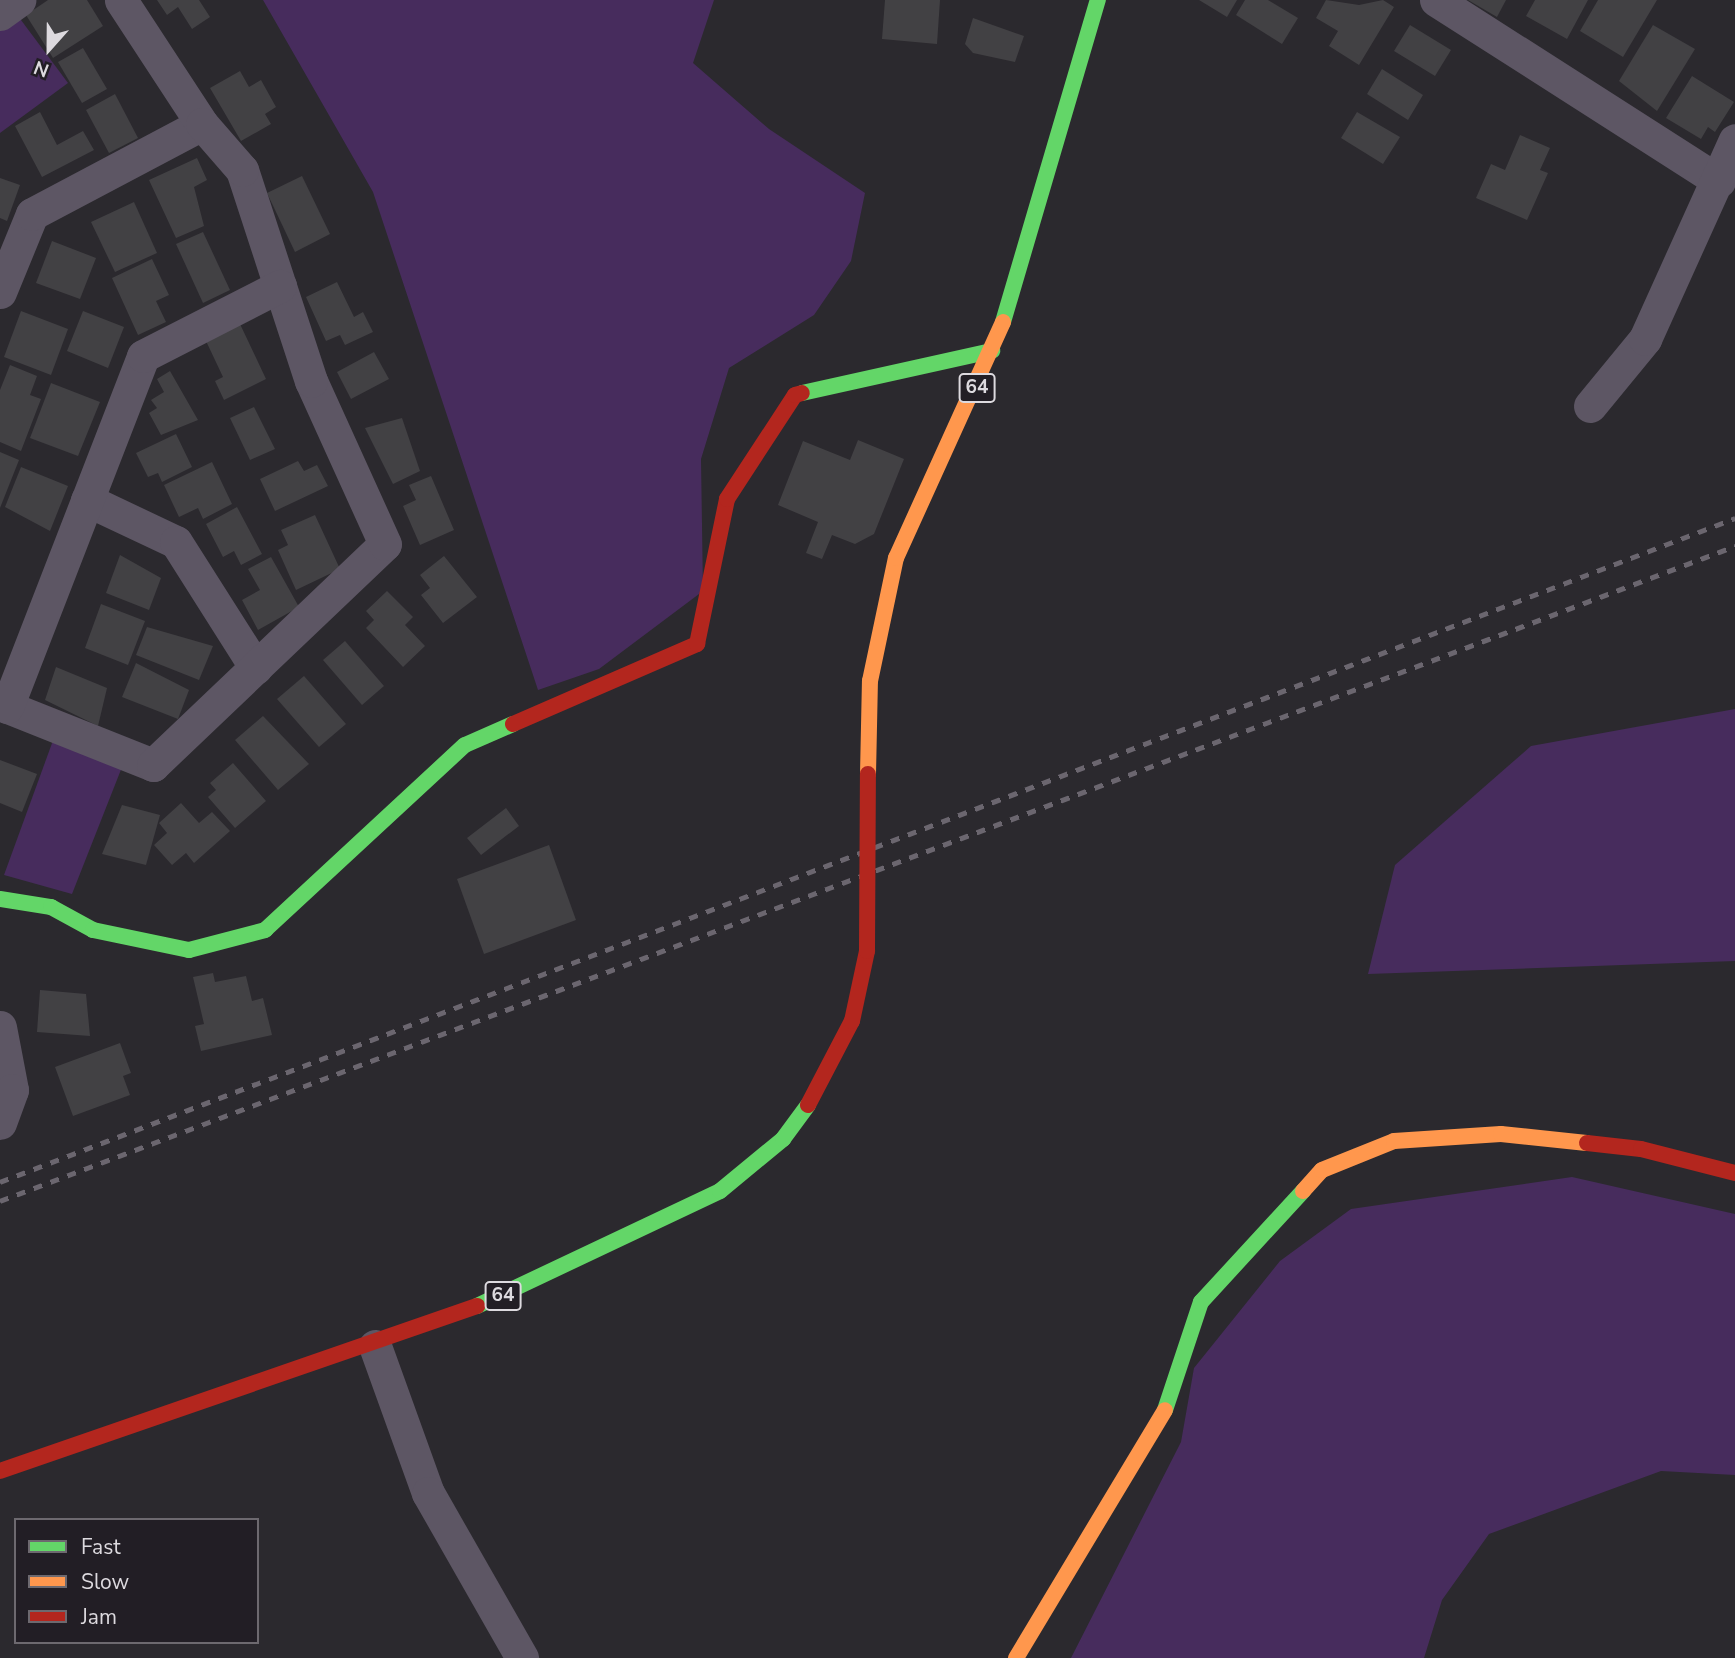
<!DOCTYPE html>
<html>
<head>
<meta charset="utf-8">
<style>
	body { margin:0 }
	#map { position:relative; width:1735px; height:1658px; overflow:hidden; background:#2b292e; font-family:"Nunito Sans",sans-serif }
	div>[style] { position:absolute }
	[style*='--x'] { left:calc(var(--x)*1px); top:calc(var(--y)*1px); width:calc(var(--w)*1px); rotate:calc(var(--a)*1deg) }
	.green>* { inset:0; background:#472c5d }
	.building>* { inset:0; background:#424144 }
	.street>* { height:33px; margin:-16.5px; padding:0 16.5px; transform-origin:16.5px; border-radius:16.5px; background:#5d5664 }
	.fast>* { height:16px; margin:-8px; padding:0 8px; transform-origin:8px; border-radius:8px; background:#63d668 }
	.slow>* { height:16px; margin:-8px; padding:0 8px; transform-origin:8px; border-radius:8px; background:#ff974d }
	.jam>* { height:16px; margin:-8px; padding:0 8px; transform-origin:8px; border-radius:8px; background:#b3261e }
	.rail>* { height:5px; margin-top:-2.5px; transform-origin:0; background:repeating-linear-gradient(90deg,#6b666f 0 9px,transparent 0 18px) }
	.jam-bridge>* { height:16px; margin:-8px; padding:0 8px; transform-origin:8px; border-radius:8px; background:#b3261e }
	span { translate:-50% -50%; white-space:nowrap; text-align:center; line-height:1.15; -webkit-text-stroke:7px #221e25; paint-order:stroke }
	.shield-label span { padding:2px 5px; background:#221e25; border:2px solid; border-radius:5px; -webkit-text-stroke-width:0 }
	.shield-label { font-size:19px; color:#dddadf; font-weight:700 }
	.legend { position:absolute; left:14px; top:1518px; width:245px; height:126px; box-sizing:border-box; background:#221e25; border:2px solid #6d696f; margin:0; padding:9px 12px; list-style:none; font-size:21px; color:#dddadf }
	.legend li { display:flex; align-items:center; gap:14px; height:35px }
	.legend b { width:35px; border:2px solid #6d696f }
	.north { position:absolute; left:14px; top:14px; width:70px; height:70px; -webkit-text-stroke:5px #221e25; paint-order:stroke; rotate:201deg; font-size:19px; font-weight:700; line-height:28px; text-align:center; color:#dddadf }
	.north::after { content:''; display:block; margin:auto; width:24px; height:32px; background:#dddadf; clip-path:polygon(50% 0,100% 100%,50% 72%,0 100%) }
</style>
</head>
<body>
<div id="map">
	<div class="green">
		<div style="clip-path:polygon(263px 0,714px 0,693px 63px,769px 129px,865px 193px,851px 261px,814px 315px,729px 368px,701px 459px,703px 591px,599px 669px,538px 690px,373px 192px)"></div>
		<div style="clip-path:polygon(18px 16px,68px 83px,0 133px,0 30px)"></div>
		<div style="clip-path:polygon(1735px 709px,1735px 961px,1368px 974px,1395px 865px,1531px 746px)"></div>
		<div style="clip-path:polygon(55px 735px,124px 762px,72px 894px,4px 875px)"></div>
		<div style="clip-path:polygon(1572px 1177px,1735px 1214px,1735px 1475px,1661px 1471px,1489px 1534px,1442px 1600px,1424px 1658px,1071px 1658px,1181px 1442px,1194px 1368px,1280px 1261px,1351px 1209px)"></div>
	</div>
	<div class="building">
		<div style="clip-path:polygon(48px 0,87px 0,103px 26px,53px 58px,26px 15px)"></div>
		<div style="clip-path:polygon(157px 0,199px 0,210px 17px,192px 29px,178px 7px,167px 15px)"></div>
		<div style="clip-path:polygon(885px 0,940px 0,937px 44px,882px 39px)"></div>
		<div style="clip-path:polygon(1199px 0,1237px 0,1227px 17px)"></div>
		<div style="clip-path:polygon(1245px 0,1268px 0,1298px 18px,1282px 44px,1236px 15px)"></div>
		<div style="clip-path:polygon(1326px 0,1359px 5px,1383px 0,1394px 7px,1359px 65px,1329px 46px,1338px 31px,1316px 18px)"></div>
		<div style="clip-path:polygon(1468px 0,1506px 0,1497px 17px)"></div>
		<div style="clip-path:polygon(1535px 0,1588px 0,1567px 39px,1526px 16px)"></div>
		<div style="clip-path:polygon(1598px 0,1657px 0,1623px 57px,1580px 31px)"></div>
		<div style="clip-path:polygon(973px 18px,1024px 36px,1015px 62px,973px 53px,965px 44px)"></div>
		<div style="clip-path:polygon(1410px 25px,1451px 50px,1435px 76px,1394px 51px)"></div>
		<div style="clip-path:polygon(1653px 25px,1695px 49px,1657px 111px,1619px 81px)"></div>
		<div style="clip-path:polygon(83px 48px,107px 89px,82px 103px,58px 62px)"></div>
		<div style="clip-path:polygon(1382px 69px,1423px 95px,1408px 120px,1367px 94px)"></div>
		<div style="clip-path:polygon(240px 71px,249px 87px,261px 80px,276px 107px,265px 114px,271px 124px,241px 141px,210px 88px)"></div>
		<div style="clip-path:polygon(1692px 76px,1734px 102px,1715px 132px,1708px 127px,1701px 139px,1666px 118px)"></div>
		<div style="clip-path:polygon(115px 94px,138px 138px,109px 153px,86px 110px)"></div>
		<div style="clip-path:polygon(40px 112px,57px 145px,83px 131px,94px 150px,42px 177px,15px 126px)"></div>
		<div style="clip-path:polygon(1357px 112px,1400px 137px,1383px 164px,1341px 138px)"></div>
		<div style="clip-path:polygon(1520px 135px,1550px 148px,1540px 170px,1548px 173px,1527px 220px,1476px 198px,1491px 164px,1505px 170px)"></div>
		<div style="clip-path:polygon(197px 158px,207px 180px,194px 187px,204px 226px,176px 238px,149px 180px)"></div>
		<div style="clip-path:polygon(302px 176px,330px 234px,295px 252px,267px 193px)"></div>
		<div style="clip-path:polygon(0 178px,20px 185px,7px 221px,0 218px)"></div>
		<div style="clip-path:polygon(134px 202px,157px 253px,115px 272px,91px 222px)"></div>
		<div style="clip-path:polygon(203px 232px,230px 290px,203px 303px,176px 244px)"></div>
		<div style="clip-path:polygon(52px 241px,96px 258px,80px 299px,36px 283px)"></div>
		<div style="clip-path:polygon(152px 259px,169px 295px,156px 301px,166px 322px,138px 335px,112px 278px)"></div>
		<div style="clip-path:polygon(337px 282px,354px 317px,363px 312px,373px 332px,345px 345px,340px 335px,326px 341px,306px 297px)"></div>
		<div style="clip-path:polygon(21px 311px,68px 329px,51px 375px,4px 357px)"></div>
		<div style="clip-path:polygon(83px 311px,124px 327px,108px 368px,67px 351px)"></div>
		<div style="clip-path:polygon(240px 324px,266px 379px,224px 400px,215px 381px,223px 377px,206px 341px)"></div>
		<div style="clip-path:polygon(374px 352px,389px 379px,351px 399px,337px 372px)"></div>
		<div style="clip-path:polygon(10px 365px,37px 376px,30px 395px,41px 399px,21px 451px,0 442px,0 390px)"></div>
		<div style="clip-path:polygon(170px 371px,198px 420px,161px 435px,149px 413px,157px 408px,151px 400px,164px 392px,157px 379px)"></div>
		<div style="clip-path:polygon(51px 383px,100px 402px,78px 456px,30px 438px)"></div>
		<div style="clip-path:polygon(254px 407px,275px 449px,250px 460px,230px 418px)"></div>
		<div style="clip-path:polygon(402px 418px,420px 471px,393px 484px,365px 428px)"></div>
		<div style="clip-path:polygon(176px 434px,192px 467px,162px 482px,158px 473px,148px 477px,136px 453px)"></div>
		<div style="clip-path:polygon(858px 440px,904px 459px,874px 534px,855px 544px,832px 535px,822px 559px,806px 553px,818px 522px,778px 505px,803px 441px,850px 460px)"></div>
		<div style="clip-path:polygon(0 452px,19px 460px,0 508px)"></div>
		<div style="clip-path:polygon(298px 461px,304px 471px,317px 465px,328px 486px,275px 511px,260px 479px)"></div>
		<div style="clip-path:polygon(212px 462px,232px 504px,203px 519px,198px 508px,179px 517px,164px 485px)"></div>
		<div style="clip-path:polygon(21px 467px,68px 486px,50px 531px,5px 507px)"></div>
		<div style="clip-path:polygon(431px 476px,454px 530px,420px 545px,403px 506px,416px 500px,409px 485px)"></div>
		<div style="clip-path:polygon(237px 507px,262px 554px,241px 565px,234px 551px,223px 557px,206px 524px)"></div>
		<div style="clip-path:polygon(315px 515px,340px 569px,296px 590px,278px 550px,288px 545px,281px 530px)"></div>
		<div style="clip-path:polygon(120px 555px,161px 578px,149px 610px,106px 593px)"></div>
		<div style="clip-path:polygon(444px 556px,477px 597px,443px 623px,421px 595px,430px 588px,420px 575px)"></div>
		<div style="clip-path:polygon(271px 557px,299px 607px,258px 630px,242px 600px,260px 590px,248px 569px)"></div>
		<div style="clip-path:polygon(387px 591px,413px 617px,405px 625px,425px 646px,403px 667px,366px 628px,374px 620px,366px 611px)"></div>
		<div style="clip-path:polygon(101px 604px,145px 621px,128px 665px,85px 648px)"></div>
		<div style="clip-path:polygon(147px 627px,213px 646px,199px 680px,136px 655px)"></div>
		<div style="clip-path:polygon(345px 641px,384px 686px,362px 705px,323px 660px)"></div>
		<div style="clip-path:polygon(136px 663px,189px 690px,178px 719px,122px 697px)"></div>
		<div style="clip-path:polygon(56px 667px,107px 688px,98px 726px,45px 700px)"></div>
		<div style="clip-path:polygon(304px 676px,346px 724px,319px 747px,277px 699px)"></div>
		<div style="clip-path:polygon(263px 716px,309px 764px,278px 790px,235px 740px)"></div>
		<div style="clip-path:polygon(0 760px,37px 774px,22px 812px,0 803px)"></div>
		<div style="clip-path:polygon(233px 763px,266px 801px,235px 828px,208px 797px,216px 790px,210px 783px)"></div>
		<div style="clip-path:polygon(181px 803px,199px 823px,212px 812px,230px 831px,194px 863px,186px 853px,172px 865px,154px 845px,167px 833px,159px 823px)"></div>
		<div style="clip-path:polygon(122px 805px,160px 815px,146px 865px,102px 854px)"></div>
		<div style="clip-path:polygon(506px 808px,519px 826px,481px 855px,467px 838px)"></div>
		<div style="clip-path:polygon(549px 845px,576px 920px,484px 954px,457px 879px)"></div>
		<div style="clip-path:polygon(213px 973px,215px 982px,246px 976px,252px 1001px,263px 998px,272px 1035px,201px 1051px,195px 1026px,204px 1024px,193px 977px)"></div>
		<div style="clip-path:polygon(40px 990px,86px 994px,90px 1036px,37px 1032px)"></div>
		<div style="clip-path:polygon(120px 1043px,131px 1073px,123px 1076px,130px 1095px,73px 1116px,55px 1067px)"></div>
	</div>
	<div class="street">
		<div style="--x:1436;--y:0;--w:336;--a:32.6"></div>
		<div style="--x:0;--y:14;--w:24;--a:-36"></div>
		<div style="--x:0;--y:292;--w:84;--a:-67.7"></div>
		<div style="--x:32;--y:214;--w:192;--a:-27.9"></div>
		<div style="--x:202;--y:124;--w:148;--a:-123.2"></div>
		<div style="--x:1590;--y:406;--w:87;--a:-50.6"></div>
		<div style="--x:1645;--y:339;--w:218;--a:-65.7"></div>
		<div style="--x:87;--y:500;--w:98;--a:25.3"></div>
		<div style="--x:176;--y:542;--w:149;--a:57.6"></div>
		<div style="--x:0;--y:704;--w:165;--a:21.7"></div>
		<div style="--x:153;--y:765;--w:320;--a:-43.6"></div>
		<div style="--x:385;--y:544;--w:179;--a:-114.4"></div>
		<div style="--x:311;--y:381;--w:222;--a:-108.1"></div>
		<div style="--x:242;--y:170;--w:61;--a:-131"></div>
		<div style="--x:7;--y:707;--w:376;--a:-68.8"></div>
		<div style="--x:143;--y:356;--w:154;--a:-27.1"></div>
		<div style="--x:0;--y:1027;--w:64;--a:79.2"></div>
		<div style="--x:12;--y:1090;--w:35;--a:110"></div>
		<div style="--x:375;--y:1346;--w:156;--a:70.2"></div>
		<div style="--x:428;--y:1493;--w:190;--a:60.3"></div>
	</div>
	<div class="fast">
		<div style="--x:1003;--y:322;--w:336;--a:-73.6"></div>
		<div style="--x:802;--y:393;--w:195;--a:-12.5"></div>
		<div style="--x:0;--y:899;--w:52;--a:8.9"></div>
		<div style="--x:51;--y:907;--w:48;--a:28.7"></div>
		<div style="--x:93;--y:930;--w:98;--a:11.8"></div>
		<div style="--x:189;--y:950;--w:79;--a:-14.7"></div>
		<div style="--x:265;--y:930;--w:272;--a:-42.8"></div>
		<div style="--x:465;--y:745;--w:52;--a:-23.6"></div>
		<div style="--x:477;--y:1306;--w:269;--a:-25.3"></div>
		<div style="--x:720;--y:1191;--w:82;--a:-39.5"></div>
		<div style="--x:783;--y:1139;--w:42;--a:-53.7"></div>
		<div style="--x:1165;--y:1410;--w:114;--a:-71.6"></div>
		<div style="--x:1201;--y:1302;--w:151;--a:-47.4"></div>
	</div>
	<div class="slow">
		<div style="--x:868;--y:774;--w:93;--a:-88.8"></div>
		<div style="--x:870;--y:681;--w:126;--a:-78.1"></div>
		<div style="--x:896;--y:558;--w:259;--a:-65.6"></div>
		<div style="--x:1303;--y:1191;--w:28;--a:-48"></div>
		<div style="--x:1322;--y:1170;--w:78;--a:-21.9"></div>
		<div style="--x:1394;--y:1141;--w:107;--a:-3.7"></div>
		<div style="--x:1501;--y:1134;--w:86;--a:6"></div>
		<div style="--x:1016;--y:1658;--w:289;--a:-59"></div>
	</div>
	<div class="jam">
		<div style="--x:513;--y:724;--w:201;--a:-23.5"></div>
		<div style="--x:697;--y:644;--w:148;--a:-78.3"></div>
		<div style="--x:727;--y:499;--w:124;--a:-56.8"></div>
		<div style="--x:795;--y:395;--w:7;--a:-16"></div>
		<div style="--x:808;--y:1105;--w:95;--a:-62.4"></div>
		<div style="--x:852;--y:1021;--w:72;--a:-77.9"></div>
		<div style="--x:1587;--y:1143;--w:54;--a:6.3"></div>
		<div style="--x:1641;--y:1149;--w:97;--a:14.3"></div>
		<div style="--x:0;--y:1471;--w:505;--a:-19.08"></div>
	</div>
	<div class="rail">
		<div style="--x:0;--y:1182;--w:1858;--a:-20.94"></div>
		<div style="--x:0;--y:1201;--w:1855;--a:-20.68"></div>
	</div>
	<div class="jam-bridge">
		<div style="--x:867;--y:951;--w:177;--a:-89.7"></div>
	</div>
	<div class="shield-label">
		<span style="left:977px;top:388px">64</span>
		<span style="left:503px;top:1296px">64</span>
	</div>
	<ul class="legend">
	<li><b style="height:9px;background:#63d668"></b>Fast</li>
	<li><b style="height:9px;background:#ff974d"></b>Slow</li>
	<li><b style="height:9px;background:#b3261e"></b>Jam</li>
	</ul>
	<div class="north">N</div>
</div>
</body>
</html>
